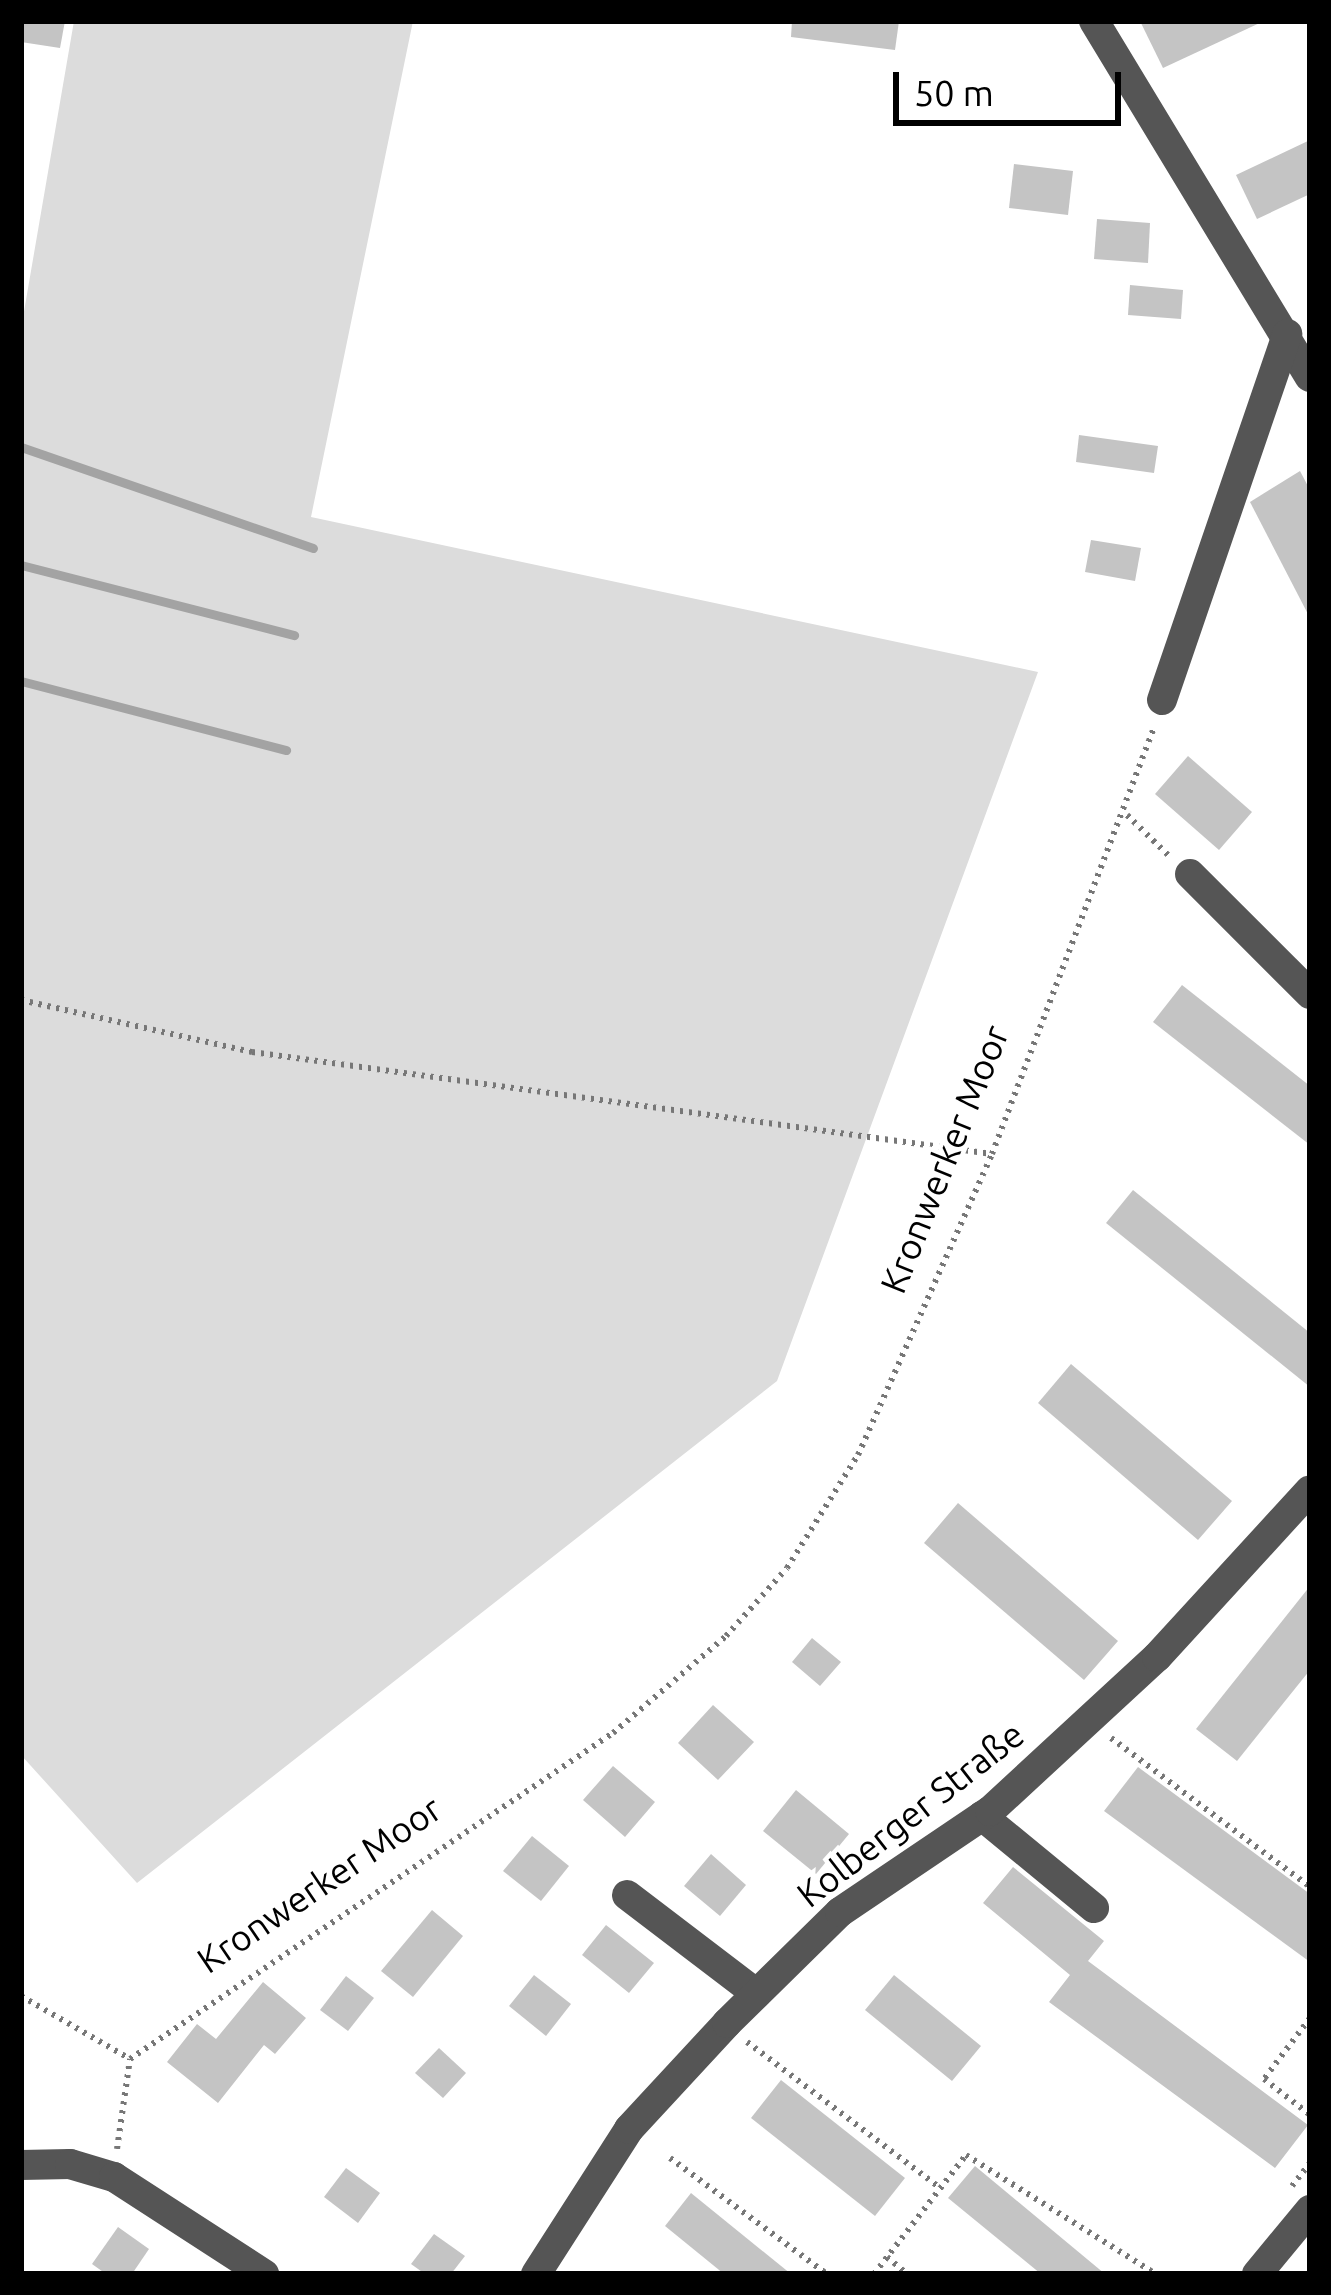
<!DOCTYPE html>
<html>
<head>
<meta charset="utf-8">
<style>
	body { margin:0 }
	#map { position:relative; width:1331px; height:2295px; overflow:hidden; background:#fff; font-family:Ubuntu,sans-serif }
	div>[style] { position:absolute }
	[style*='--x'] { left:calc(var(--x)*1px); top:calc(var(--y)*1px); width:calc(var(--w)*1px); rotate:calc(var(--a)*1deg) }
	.green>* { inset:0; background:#dcdcdc }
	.stream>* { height:9px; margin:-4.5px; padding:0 4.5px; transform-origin:4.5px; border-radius:4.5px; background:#a3a3a3 }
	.building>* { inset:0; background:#c4c4c4 }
	.path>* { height:6px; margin-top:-3px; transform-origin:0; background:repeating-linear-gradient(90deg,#777 0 3px,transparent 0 9px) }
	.minor>* { height:30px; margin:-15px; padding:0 15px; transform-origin:15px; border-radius:15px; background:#555 }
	span { translate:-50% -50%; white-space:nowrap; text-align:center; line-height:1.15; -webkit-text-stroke:9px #fff; paint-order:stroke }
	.street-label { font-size:36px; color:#000 }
	.frame { position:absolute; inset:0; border:24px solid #000; pointer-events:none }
	.scale { position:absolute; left:893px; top:72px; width:228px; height:54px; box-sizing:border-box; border:6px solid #000; border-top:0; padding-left:15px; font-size:36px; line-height:42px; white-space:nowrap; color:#000; -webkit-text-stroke:9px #fff; paint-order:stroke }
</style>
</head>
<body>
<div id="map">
	<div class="green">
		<div style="clip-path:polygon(74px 21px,413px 21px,311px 517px,1038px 672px,777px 1381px,137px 1883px,21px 1755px,21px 329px)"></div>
	</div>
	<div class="stream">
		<div style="--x:21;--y:447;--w:309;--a:19.1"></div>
		<div style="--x:21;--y:565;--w:282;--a:14.4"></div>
		<div style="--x:21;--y:681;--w:274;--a:14.6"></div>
	</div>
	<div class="building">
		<div style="clip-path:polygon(21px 21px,65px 21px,60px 48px,21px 42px)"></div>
		<div style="clip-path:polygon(792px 21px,899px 21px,895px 50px,791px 37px)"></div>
		<div style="clip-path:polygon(1140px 21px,1264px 21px,1163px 68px)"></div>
		<div style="clip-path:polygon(1310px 140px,1310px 194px,1257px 219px,1236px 175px)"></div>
		<div style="clip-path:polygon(1014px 164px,1073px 171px,1068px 215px,1009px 208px)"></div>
		<div style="clip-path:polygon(1097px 219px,1150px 223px,1148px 263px,1094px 259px)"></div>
		<div style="clip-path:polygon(1130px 285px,1183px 290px,1181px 319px,1128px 315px)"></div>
		<div style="clip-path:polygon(1079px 435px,1158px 446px,1154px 473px,1076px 462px)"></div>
		<div style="clip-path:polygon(1300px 471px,1310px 490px,1310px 618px,1250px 502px)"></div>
		<div style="clip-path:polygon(1091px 540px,1141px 548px,1135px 581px,1085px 572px)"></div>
		<div style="clip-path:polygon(1188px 756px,1252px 812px,1219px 850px,1155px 794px)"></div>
		<div style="clip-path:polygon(1182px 985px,1310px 1086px,1310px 1145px,1153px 1022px)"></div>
		<div style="clip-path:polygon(1133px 1190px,1310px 1333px,1310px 1387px,1106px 1223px)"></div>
		<div style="clip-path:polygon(1071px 1364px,1232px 1501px,1198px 1540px,1038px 1403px)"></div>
		<div style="clip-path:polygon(958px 1503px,1118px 1641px,1084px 1680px,924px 1543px)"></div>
		<div style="clip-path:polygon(1310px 1586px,1310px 1670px,1237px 1761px,1196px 1729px)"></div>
		<div style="clip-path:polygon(812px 1638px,841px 1662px,820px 1686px,792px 1662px)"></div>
		<div style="clip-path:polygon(713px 1705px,754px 1742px,718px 1780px,678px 1743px)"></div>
		<div style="clip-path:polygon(613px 1766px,655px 1802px,625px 1837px,583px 1800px)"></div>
		<div style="clip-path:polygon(1138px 1767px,1310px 1894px,1310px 1962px,1104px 1811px)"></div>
		<div style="clip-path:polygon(796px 1790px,849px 1834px,816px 1874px,763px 1831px)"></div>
		<div style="clip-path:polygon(532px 1836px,569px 1866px,541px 1901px,503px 1871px)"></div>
		<div style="clip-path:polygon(711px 1854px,746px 1885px,720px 1916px,684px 1886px)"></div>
		<div style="clip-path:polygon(1013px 1867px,1104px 1941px,1088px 1961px,1308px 2125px,1275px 2168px,1049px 2002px,1070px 1975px,983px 1903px)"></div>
		<div style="clip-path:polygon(432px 1910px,463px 1936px,413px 1997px,381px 1971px)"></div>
		<div style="clip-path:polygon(606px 1925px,654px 1963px,629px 1993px,582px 1955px)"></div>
		<div style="clip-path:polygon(534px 1975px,571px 2004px,546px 2036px,509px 2006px)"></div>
		<div style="clip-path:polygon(894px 1975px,981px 2046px,952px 2081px,865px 2010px)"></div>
		<div style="clip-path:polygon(346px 1976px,374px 1998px,348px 2031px,320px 2010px)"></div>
		<div style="clip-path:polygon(263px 1982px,306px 2018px,275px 2054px,264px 2045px,218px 2103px,167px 2062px,197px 2024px,216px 2039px)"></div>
		<div style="clip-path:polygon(439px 2048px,466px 2073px,443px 2098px,415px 2073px)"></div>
		<div style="clip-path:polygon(781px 2080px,905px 2178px,875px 2216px,751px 2118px)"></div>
		<div style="clip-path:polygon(975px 2166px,1105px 2274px,1041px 2274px,948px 2198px)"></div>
		<div style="clip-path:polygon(346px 2168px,380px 2193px,358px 2223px,324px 2197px)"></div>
		<div style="clip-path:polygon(691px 2193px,791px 2274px,724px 2274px,665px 2226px)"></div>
		<div style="clip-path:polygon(118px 2227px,149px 2249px,132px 2274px,106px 2274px,92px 2264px)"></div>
		<div style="clip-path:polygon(434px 2234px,465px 2256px,451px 2274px,425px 2274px,411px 2264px)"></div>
	</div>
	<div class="path">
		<div style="--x:1127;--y:815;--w:59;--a:44.3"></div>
		<div style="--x:21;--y:1000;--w:237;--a:12.7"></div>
		<div style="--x:252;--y:1052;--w:747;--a:7.85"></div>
		<div style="--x:1111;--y:1738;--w:249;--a:36.8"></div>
		<div style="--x:21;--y:1996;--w:126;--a:30"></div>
		<div style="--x:1310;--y:2018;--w:76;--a:127"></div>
		<div style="--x:1264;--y:2079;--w:58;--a:38"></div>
		<div style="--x:747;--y:2042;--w:242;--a:37.1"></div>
		<div style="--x:117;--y:2149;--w:91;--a:-81.8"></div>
		<div style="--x:130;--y:2059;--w:583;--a:-34.02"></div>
		<div style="--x:613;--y:1733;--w:149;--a:-40.6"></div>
		<div style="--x:726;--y:1636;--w:91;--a:-48.1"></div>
		<div style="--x:787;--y:1568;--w:133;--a:-57.9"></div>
		<div style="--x:858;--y:1455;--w:329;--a:-66"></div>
		<div style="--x:992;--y:1154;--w:457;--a:-69.2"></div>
		<div style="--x:670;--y:2158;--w:195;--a:36.5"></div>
		<div style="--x:1292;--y:2186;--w:29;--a:-52"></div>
		<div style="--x:887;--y:2257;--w:26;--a:40"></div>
		<div style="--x:874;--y:2274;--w:150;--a:-52.3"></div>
		<div style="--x:966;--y:2155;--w:224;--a:32.1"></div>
	</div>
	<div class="minor">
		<div style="--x:1094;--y:21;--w:416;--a:58.8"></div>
		<div style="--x:1162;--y:700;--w:387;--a:-71.1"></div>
		<div style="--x:1190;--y:874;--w:170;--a:45"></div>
		<div style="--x:982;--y:1816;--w:145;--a:39.4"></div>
		<div style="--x:627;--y:1895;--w:163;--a:37.3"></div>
		<div style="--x:21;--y:2165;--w:49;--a:-1.2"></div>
		<div style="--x:70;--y:2164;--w:46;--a:16.5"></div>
		<div style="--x:114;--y:2177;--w:179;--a:32.9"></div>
		<div style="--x:536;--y:2274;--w:172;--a:-57.3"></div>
		<div style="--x:629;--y:2129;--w:144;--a:-47.2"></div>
		<div style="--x:727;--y:2023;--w:158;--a:-44.5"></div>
		<div style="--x:840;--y:1912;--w:181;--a:-34"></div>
		<div style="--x:990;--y:1811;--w:227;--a:-42.7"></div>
		<div style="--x:1157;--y:1657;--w:226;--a:-47.5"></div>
		<div style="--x:1257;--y:2274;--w:83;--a:-50.4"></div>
	</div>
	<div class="street-label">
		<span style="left:944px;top:1159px;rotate:-68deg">Kronwerker Moor</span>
		<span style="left:910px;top:1814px;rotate:-38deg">Kolberger Straße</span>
		<span style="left:319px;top:1884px;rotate:-34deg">Kronwerker Moor</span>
	</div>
	<div class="frame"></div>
	<div class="scale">50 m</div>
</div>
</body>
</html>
